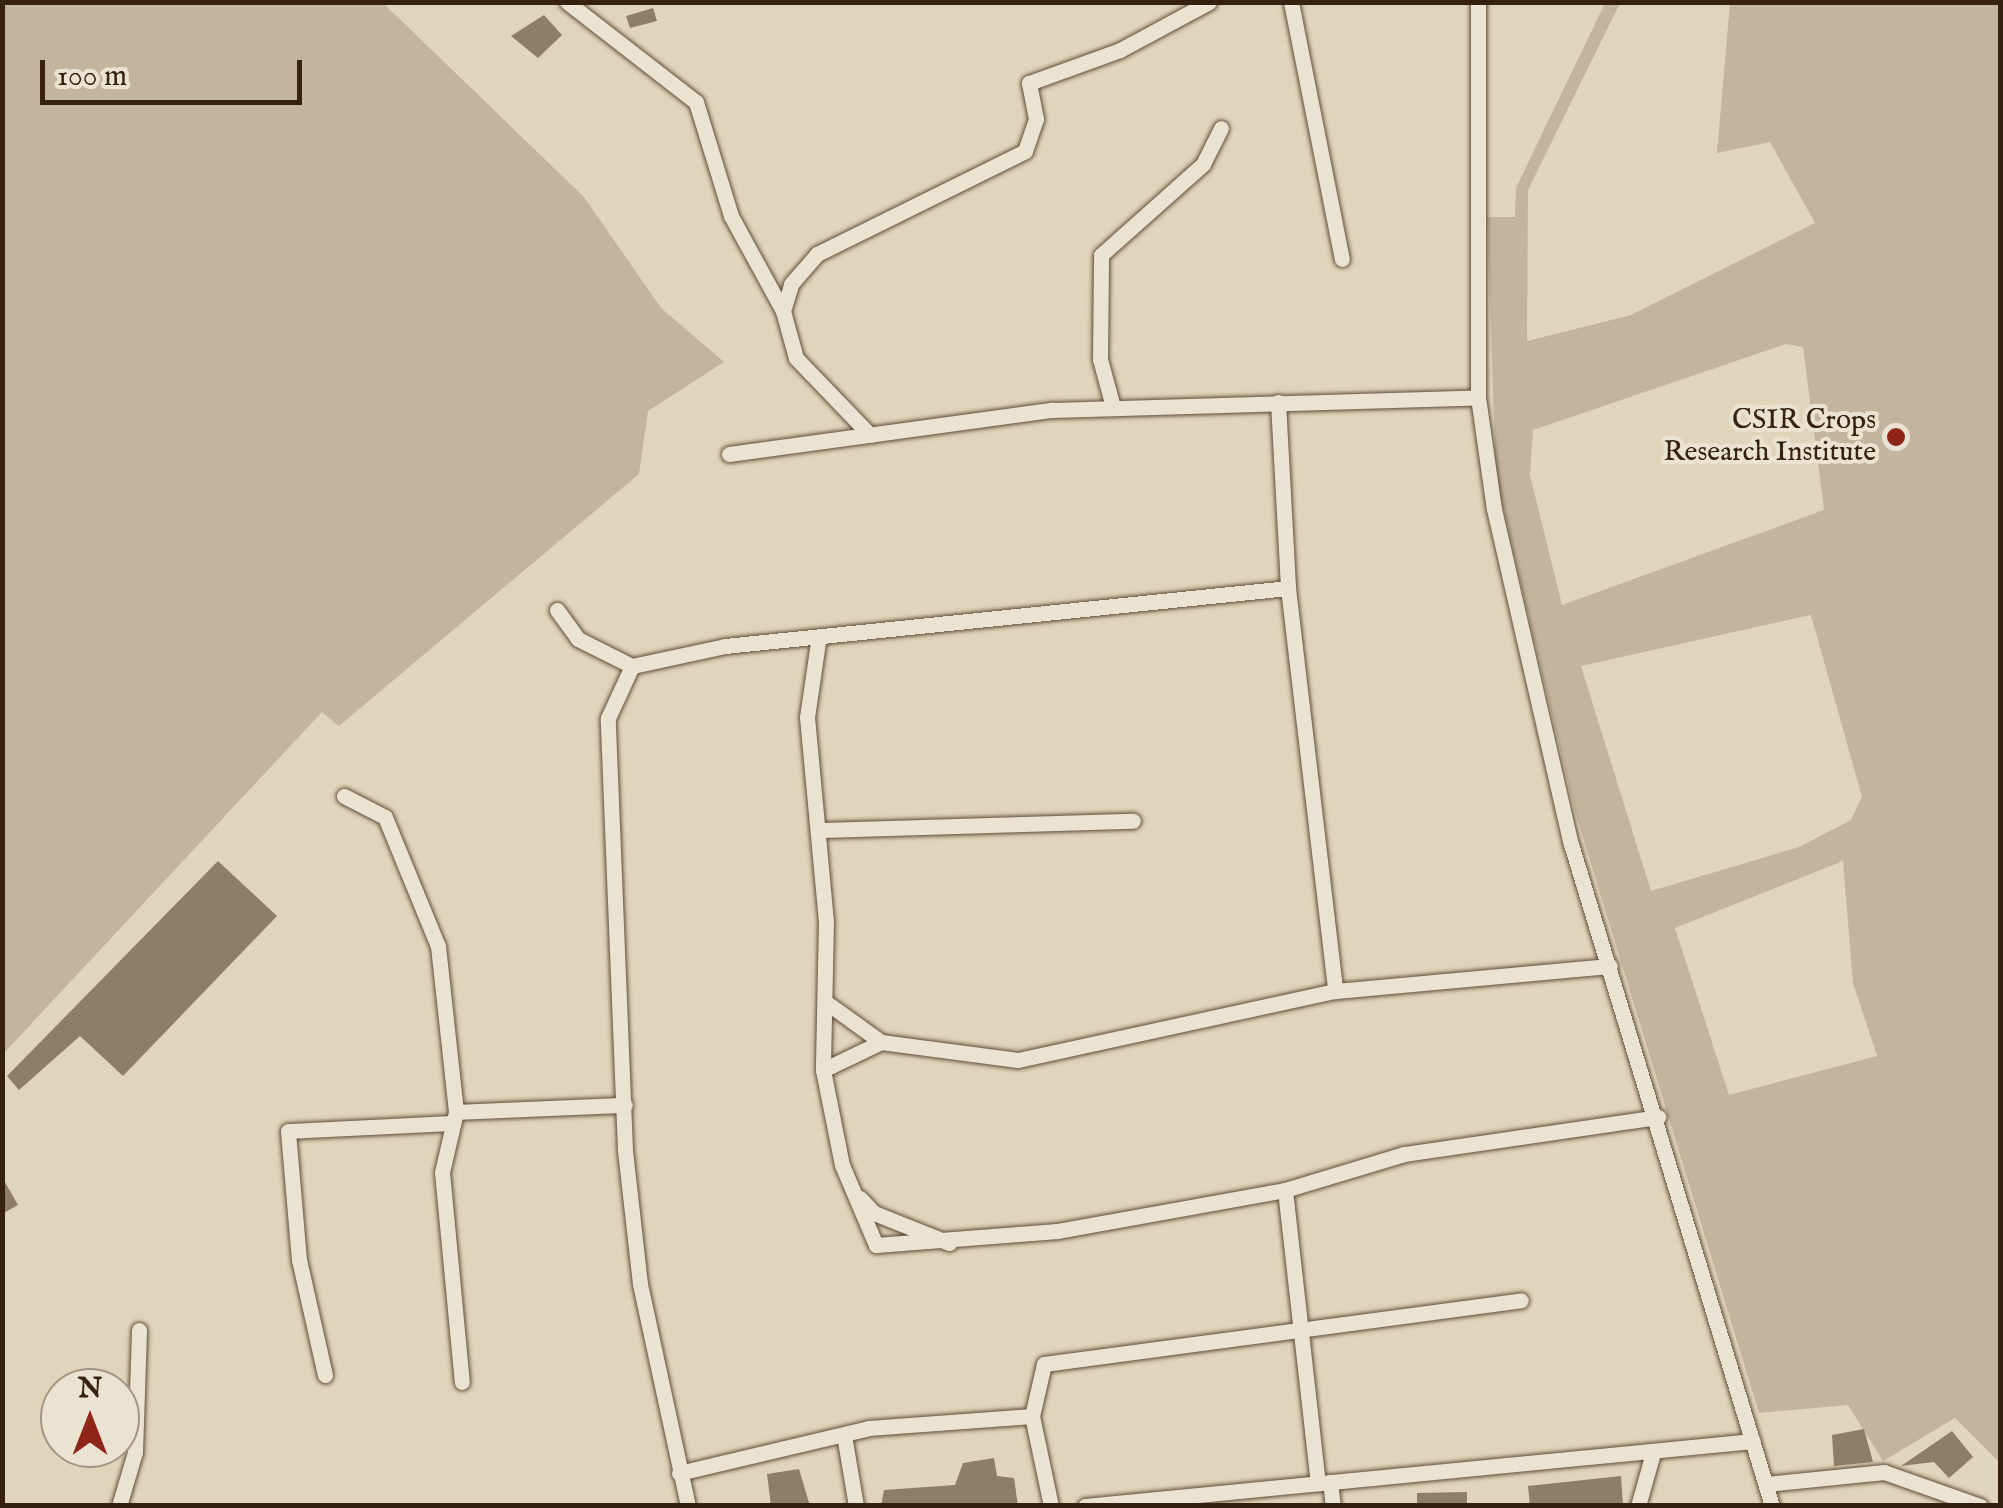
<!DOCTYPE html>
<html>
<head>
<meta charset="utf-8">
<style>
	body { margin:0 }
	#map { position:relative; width:2003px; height:1508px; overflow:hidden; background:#e0d4ba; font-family:"IM FELL English",serif }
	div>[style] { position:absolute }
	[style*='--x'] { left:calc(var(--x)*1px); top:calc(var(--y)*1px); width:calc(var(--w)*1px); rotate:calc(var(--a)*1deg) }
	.green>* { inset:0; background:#c3b59d }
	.building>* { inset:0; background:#8e7e67 }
	.roads { filter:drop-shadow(0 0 2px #604d39) drop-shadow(0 0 2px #604d39) }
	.minor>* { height:15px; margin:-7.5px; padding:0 7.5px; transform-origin:7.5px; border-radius:7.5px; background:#ebe3d2 }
	.dots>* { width:28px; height:28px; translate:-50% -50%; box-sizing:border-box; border:5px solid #ebe3d2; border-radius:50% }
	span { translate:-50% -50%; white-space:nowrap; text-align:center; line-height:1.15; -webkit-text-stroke:8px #ebe3d2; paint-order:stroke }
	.poi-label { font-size:28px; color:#36200e }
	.right { translate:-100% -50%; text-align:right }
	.frame { position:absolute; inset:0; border:5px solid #36200e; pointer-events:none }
	.north { position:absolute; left:40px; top:1368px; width:100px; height:100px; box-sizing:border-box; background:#ebe3d2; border:2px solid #a39584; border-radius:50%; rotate:0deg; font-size:28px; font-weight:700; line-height:40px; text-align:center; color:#36200e }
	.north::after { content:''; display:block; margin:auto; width:35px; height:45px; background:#8f2418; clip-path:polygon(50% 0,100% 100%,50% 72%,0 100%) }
	.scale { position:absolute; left:40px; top:60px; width:262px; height:45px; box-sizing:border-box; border:5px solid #36200e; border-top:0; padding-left:12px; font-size:30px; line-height:35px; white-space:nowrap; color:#36200e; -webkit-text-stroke:8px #ebe3d2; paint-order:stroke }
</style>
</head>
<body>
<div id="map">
	<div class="green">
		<div style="clip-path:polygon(3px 2px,383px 3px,584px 197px,661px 308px,724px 362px,648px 411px,639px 474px,339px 726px,322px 712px,3px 1054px)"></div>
		<div style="clip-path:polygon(evenodd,1605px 3px,1620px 3px,1528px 190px,1527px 341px,1631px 315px,1815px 223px,1770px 142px,1717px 153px,1730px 3px,2000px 3px,1999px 1462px,1955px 1418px,1883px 1461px,1848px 1405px,1759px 1413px,1574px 808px,1496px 477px,1487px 217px,1515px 217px,1516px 188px,1605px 3px,1786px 344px,1803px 347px,1824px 510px,1562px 605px,1530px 475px,1533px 430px,1786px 344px,1605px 3px,1811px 615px,1862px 797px,1851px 820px,1799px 847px,1651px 891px,1581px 666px,1811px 615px,1605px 3px,1843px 861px,1853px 983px,1877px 1056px,1729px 1095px,1675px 928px,1843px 861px)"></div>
	</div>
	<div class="building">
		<div style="clip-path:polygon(653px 8px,657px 21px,630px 28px,626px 16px)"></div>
		<div style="clip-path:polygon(544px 15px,562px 35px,538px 58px,511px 36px)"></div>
		<div style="clip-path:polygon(218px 861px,277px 916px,123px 1076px,80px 1036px,19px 1090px,7px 1076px)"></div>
		<div style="clip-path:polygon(2px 1177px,18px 1205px,2px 1214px)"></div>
		<div style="clip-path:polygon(1864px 1429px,1873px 1462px,1834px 1466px,1832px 1435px)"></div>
		<div style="clip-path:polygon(1952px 1431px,1973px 1457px,1949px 1478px,1934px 1462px,1901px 1466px)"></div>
		<div style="clip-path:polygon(994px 1458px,997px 1476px,1014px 1478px,1018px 1506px,881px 1506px,884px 1490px,955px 1485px,963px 1463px)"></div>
		<div style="clip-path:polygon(799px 1469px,810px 1506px,771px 1506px,767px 1474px)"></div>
		<div style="clip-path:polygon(1621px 1476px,1623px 1506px,1530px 1506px,1528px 1486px)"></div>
		<div style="clip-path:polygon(1467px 1492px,1467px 1506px,1417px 1506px,1417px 1493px)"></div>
	</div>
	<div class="roads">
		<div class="minor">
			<div style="--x:567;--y:2;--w:163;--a:37.8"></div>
			<div style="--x:696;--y:102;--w:119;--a:72.9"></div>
			<div style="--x:731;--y:216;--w:108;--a:61.3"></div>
			<div style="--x:1291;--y:2;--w:262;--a:78.8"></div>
			<div style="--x:1478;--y:2;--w:395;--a:90"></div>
			<div style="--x:1478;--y:397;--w:113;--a:81.9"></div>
			<div style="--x:1494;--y:509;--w:344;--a:77.1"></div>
			<div style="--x:1571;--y:844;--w:692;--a:73.11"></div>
			<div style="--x:1278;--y:402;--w:186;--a:86.9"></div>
			<div style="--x:1288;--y:588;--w:406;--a:83.3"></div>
			<div style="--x:1113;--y:407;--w:50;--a:-105.2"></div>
			<div style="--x:1100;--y:359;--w:104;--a:-89.4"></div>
			<div style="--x:1101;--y:255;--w:137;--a:-41.7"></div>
			<div style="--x:1203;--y:164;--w:40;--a:-63.4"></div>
			<div style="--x:870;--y:435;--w:107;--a:-133.9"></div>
			<div style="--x:796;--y:358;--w:49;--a:-105.5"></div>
			<div style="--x:783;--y:311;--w:28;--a:-73"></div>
			<div style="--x:791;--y:284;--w:40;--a:-49"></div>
			<div style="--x:817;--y:254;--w:232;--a:-26.3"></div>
			<div style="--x:1025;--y:151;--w:34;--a:-71"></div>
			<div style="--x:1036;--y:119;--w:37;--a:-101"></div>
			<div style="--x:1029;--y:83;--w:97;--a:-19.9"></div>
			<div style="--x:1120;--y:50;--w:101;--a:-28.3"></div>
			<div style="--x:729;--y:454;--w:326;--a:-7.8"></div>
			<div style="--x:1052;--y:410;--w:426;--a:-1.7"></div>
			<div style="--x:557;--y:610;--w:36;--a:54"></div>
			<div style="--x:578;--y:639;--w:60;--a:26.6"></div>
			<div style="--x:818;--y:642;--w:76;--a:98.3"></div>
			<div style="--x:807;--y:717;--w:205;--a:84.7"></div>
			<div style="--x:826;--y:921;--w:149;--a:91.2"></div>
			<div style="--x:823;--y:1070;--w:97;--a:78.7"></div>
			<div style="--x:842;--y:1165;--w:87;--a:67"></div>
			<div style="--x:876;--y:1245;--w:182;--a:-4.4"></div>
			<div style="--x:1057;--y:1231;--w:232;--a:-10.2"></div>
			<div style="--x:1285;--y:1190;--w:124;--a:-16.8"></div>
			<div style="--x:1404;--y:1154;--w:257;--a:-8.3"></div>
			<div style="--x:344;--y:796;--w:46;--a:27.1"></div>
			<div style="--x:385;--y:817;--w:139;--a:67.7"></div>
			<div style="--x:438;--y:946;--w:167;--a:83.8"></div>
			<div style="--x:456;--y:1112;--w:62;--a:103.1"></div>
			<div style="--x:442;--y:1172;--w:211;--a:84.6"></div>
			<div style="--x:821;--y:830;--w:312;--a:-1.7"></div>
			<div style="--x:827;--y:1003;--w:67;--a:35.8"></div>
			<div style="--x:823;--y:1070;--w:64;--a:-25.8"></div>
			<div style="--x:881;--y:1042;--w:138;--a:7.5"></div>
			<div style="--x:1018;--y:1060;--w:324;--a:-12.3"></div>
			<div style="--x:1335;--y:991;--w:276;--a:-5.2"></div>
			<div style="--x:456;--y:1112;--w:169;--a:-2.4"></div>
			<div style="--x:1285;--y:1190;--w:295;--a:83.6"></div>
			<div style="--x:860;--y:1198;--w:21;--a:47"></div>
			<div style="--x:874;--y:1213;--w:81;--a:21.8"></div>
			<div style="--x:325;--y:1375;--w:118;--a:-102.7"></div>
			<div style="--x:299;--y:1260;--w:129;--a:-94.9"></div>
			<div style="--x:288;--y:1131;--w:161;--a:-2.8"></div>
			<div style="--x:844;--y:1435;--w:72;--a:80.4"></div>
			<div style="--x:679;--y:1473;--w:195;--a:-13.3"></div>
			<div style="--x:869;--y:1428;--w:163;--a:-4.2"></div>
			<div style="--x:1330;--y:1482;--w:24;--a:83"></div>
			<div style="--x:1766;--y:1484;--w:119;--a:-5.8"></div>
			<div style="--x:1884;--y:1472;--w:102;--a:19.5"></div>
			<div style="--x:119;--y:1506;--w:56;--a:-73.5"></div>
			<div style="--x:135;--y:1452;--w:122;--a:-88.1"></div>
			<div style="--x:688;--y:1506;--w:227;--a:-102.2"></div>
			<div style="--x:640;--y:1284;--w:135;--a:-96.4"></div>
			<div style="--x:625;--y:1150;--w:432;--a:-92.3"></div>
			<div style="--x:608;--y:718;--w:57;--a:-65.2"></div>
			<div style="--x:632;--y:666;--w:95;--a:-12.1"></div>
			<div style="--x:725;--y:646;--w:566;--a:-5.88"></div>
			<div style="--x:1051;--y:1506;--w:92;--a:-101.9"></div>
			<div style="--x:1032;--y:1416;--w:53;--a:-77"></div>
			<div style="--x:1044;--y:1364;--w:481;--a:-7.6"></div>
			<div style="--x:1085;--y:1506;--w:671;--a:-5.56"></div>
			<div style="--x:1638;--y:1506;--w:55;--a:-74.2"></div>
		</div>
	</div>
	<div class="dots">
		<div style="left:1896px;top:437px;background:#8f2418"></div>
	</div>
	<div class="poi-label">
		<span class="right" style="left:1876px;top:437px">CSIR Crops<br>Research Institute</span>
	</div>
	<div class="frame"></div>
	<div class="north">N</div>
	<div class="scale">100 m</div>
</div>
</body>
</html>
